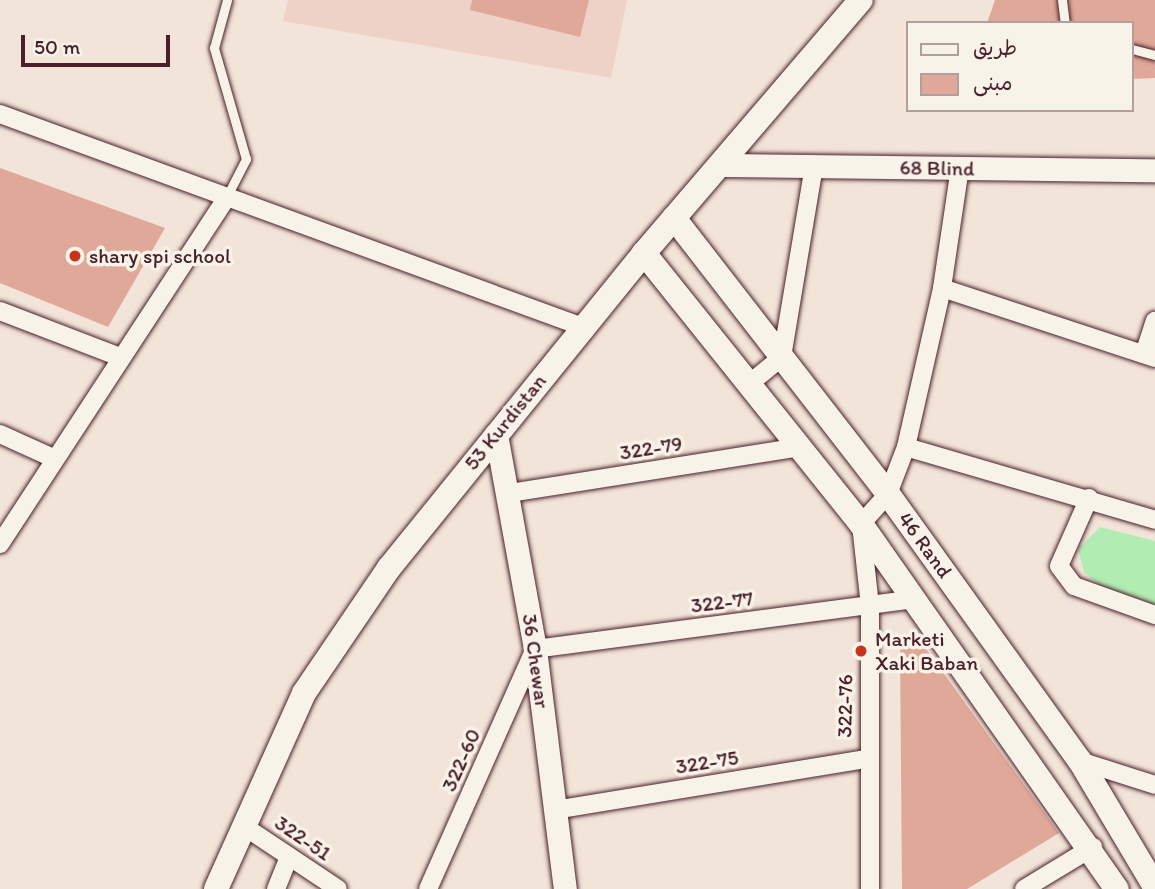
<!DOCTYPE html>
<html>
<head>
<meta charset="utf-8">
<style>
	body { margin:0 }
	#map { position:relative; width:1155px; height:889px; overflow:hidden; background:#f2e4d8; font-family:Itim,"Playpen Sans Arabic",sans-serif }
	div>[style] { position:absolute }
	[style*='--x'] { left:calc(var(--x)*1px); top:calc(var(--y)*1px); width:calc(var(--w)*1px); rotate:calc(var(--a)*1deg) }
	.built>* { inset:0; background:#edd2c5 }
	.green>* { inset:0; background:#b1edb3 }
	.building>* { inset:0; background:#e0a898 }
	.roads { filter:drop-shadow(0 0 2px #4a1f2b) drop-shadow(0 0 2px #4a1f2b) }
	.service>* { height:9px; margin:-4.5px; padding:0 4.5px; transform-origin:4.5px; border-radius:4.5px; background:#f7f3e8 }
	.minor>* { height:18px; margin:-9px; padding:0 9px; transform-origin:9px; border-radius:9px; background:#f7f3e8 }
	.tertiary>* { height:23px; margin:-11.5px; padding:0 11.5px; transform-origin:11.5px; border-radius:11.5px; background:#f7f3e8 }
	.secondary>* { height:24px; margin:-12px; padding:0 12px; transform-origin:12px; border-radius:12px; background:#f7f3e8 }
	.dots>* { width:19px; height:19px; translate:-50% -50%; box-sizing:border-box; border:4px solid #f7f3e8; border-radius:50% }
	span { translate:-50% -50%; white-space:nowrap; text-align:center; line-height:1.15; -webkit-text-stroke:7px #f7f3e8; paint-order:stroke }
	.street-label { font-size:21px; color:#4a1f2b }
	.poi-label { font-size:21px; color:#4a1f2b }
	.left { translate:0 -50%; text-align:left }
	.legend { position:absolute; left:906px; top:21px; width:228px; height:91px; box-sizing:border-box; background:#f7f3e8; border:2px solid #b29e9c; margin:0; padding:9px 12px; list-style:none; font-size:21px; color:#4a1f2b }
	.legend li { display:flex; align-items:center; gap:14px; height:35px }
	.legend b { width:35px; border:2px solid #b29e9c }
	.scale { position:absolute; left:21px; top:35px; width:149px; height:32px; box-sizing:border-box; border:4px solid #4a1f2b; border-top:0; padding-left:9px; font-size:21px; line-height:24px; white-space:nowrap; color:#4a1f2b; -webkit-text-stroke:5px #f7f3e8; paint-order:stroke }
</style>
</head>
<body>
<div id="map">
	<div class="built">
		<div style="clip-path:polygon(288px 0,627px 0,611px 78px,283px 21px)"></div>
	</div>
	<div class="green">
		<div style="clip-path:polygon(1100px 527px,1155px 541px,1155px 607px,1099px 585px,1084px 572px,1078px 549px)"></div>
	</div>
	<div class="building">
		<div style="clip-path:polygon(472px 0,589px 0,580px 37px,470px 10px)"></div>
		<div style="clip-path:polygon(995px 0,1155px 0,1155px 78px,1132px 79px,1132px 23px,987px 23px)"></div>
		<div style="clip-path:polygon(0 168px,165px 228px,108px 327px,0 283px)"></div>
		<div style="clip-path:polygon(921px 642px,1059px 833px,967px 889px,902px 889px,900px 645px)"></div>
	</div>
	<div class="roads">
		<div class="service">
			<div style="--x:1062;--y:0;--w:23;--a:83"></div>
			<div style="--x:1132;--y:49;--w:24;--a:15"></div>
			<div style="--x:227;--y:196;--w:42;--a:-62.8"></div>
			<div style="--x:246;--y:159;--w:116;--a:-106.1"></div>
			<div style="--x:214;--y:48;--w:50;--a:-74.8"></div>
		</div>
		<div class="minor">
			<div style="--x:0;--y:114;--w:621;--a:20.07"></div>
			<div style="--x:942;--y:288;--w:224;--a:18.2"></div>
			<div style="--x:0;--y:311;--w:129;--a:21"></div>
			<div style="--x:1144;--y:354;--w:35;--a:-72"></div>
			<div style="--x:749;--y:384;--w:43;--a:-39.3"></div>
			<div style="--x:782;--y:357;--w:194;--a:-80.5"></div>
			<div style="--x:0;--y:434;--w:60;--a:24.4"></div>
			<div style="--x:906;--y:447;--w:259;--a:16.3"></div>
			<div style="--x:510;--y:493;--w:293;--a:-9"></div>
			<div style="--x:1089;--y:498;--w:74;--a:113.8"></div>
			<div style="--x:1059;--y:566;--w:25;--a:53"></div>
			<div style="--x:1074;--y:586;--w:86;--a:19.7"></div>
			<div style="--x:0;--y:544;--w:413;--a:-56.8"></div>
			<div style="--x:1080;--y:761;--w:79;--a:17.7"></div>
			<div style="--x:555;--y:810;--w:316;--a:-9.3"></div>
			<div style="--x:242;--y:825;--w:115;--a:33.7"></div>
			<div style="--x:276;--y:889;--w:35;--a:-68"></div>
			<div style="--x:428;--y:889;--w:263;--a:-66"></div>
			<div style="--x:535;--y:649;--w:383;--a:-7.5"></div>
			<div style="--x:870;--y:889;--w:283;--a:-90"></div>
			<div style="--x:870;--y:606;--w:82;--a:-96.3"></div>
			<div style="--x:861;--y:524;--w:40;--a:-48"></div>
			<div style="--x:888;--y:494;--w:50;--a:-69"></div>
			<div style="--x:906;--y:447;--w:163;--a:-77.2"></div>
			<div style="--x:942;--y:288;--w:121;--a:-81.5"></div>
			<div style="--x:1024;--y:889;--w:81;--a:-31.3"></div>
		</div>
		<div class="tertiary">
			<div style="--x:719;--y:165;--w:436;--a:0.7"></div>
			<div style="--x:496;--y:434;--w:219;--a:79.7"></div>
			<div style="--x:535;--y:649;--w:242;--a:82.9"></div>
		</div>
		<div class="secondary">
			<div style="--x:674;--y:218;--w:349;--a:52.2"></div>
			<div style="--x:888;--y:494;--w:329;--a:54.3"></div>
			<div style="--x:1080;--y:761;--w:147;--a:59.2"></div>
			<div style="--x:644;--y:253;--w:347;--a:51.3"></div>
			<div style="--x:861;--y:524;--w:446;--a:55"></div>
			<div style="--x:216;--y:889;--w:215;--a:-65.8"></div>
			<div style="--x:304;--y:693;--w:151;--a:-55.8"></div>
			<div style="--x:389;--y:568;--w:405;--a:-51"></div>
			<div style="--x:644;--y:253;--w:333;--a:-49.4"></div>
		</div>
	</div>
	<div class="dots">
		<div style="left:75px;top:256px;background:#c8321e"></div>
		<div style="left:861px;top:651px;background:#c8321e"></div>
	</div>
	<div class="street-label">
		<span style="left:937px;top:168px;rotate:1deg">68 Blind</span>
		<span style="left:505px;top:422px;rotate:-51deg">53 Kurdistan</span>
		<span style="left:651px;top:448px;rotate:-9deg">322-79</span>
		<span style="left:925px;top:545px;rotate:54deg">46 Rand</span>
		<span style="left:722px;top:602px;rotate:-7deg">322-77</span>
		<span style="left:536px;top:661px;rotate:82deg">36 Chewar</span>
		<span style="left:845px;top:706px;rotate:-89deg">322-76</span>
		<span style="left:461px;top:760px;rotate:-66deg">322-60</span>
		<span style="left:707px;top:762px;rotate:-9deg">322-75</span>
		<span style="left:303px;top:838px;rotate:34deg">322-51</span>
	</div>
	<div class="poi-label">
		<span class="left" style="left:89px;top:256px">shary spi school</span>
		<span class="left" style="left:875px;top:651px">Marketi<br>Xaki Baban</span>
	</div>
	<ul class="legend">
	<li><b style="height:9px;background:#f7f3e8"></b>طريق</li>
	<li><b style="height:19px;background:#e0a898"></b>مبنى</li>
	</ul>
	<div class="scale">50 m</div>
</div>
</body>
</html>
